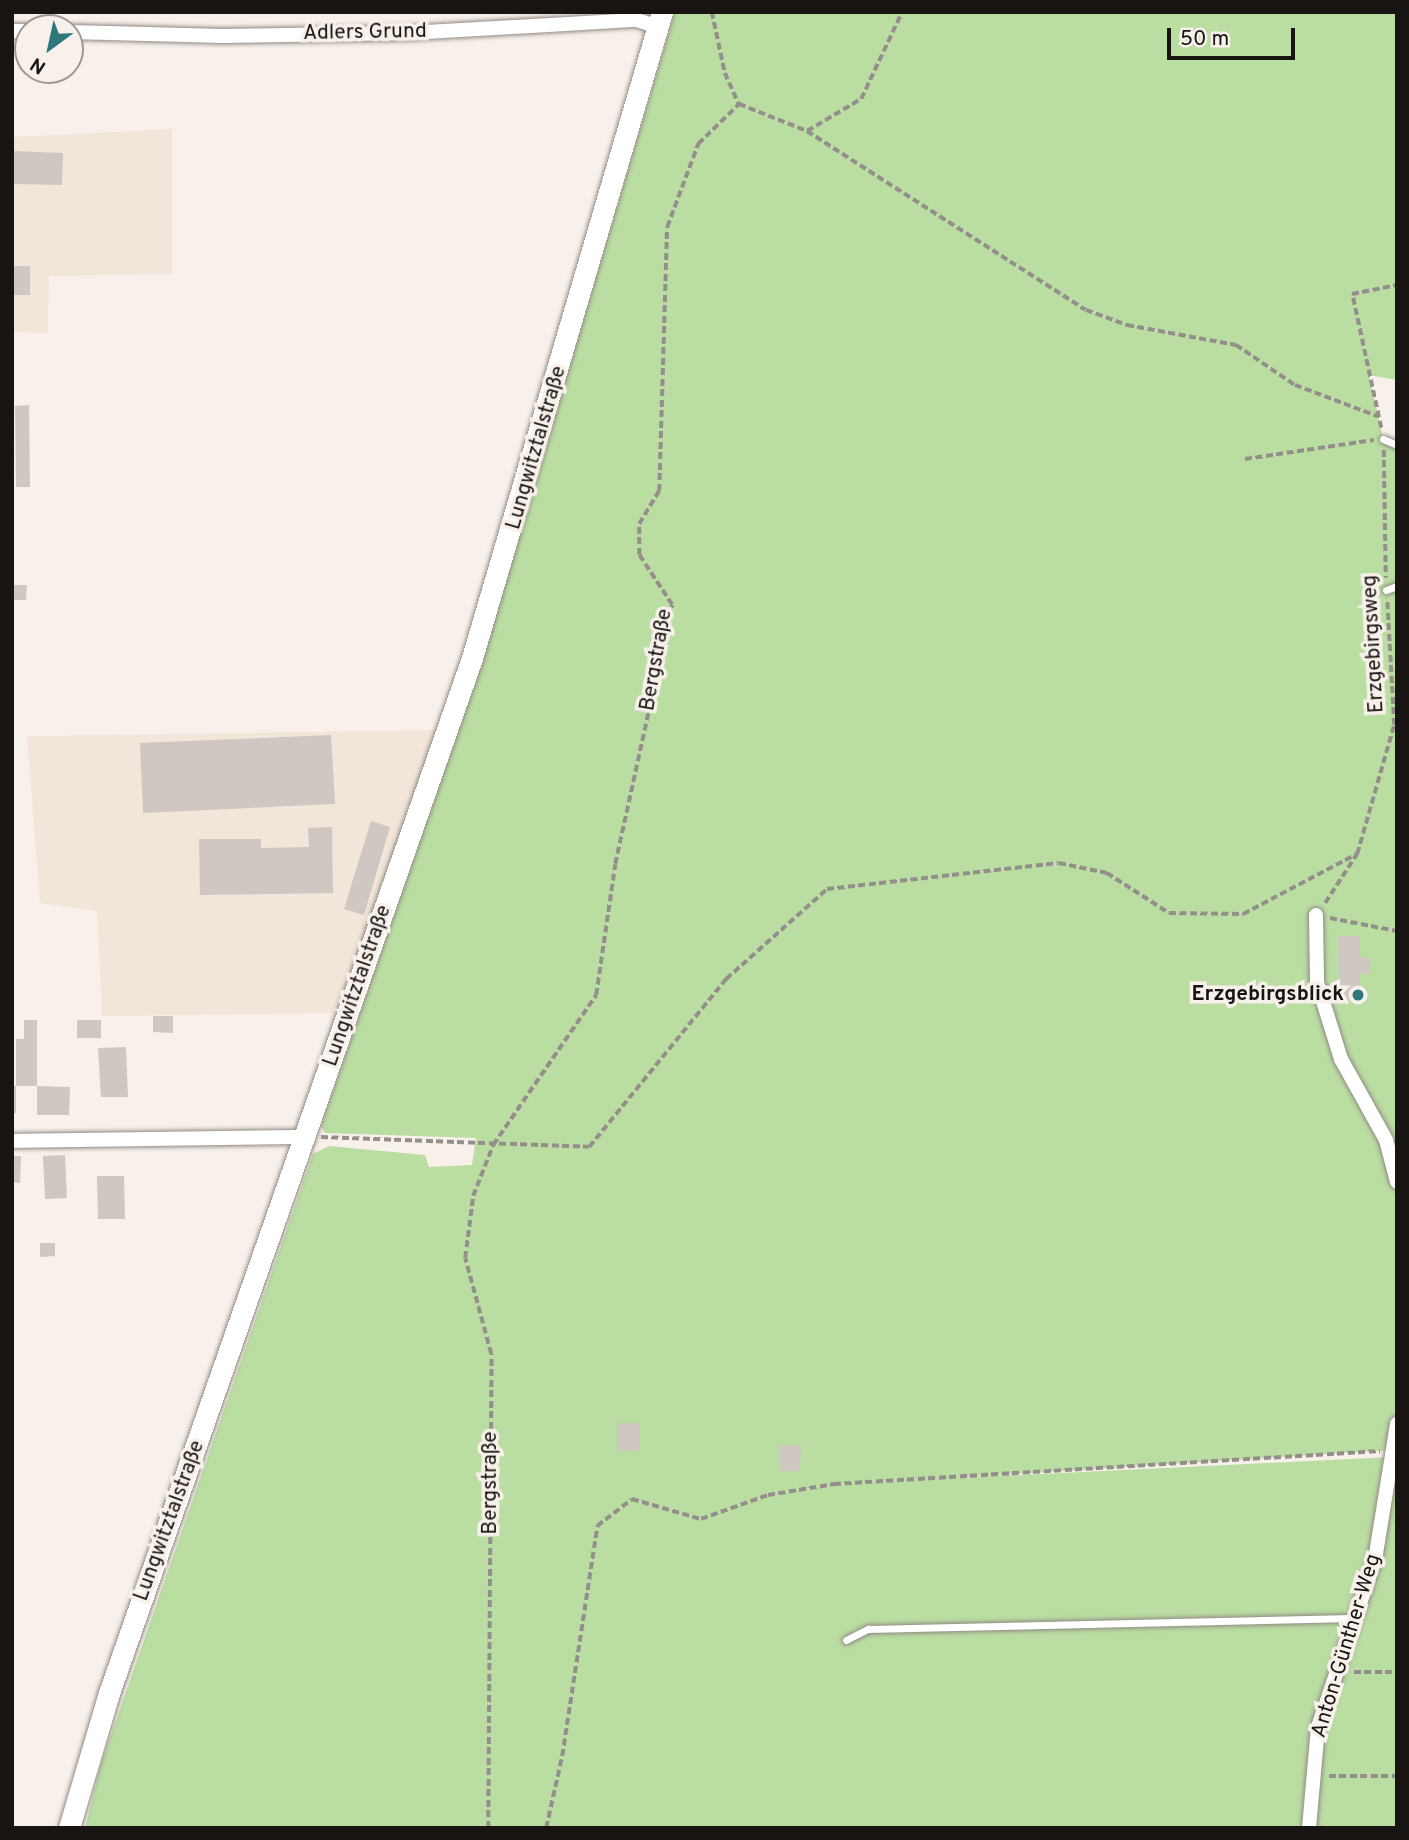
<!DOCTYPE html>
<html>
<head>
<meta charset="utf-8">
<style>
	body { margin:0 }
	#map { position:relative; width:1409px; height:1840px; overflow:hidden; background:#f8f0ea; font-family:Overpass,sans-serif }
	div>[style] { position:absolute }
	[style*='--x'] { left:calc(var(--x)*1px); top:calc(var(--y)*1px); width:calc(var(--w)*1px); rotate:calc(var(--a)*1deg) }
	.built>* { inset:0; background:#f2e5d9 }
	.green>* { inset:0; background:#badda2 }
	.building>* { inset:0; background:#cfc8c2 }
	.path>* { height:3.5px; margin-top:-1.75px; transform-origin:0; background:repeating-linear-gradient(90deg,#958f8b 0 7px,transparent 0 10.5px) }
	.roads { filter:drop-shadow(0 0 2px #918b85) drop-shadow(0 0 2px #918b85) }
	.lane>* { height:7px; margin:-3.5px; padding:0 3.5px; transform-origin:3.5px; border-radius:3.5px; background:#fff }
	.street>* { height:14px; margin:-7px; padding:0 7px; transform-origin:7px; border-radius:7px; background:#fff }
	.secondary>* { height:21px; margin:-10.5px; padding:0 10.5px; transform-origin:10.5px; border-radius:10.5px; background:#fff }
	.dots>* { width:19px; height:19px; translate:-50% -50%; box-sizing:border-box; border:4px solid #f8f0ea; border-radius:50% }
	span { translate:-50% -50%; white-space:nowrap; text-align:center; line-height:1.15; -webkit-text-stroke:7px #f8f0ea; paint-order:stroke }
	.street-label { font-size:21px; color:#171412 }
	.poi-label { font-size:21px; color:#171412; font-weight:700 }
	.right { translate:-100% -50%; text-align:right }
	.frame { position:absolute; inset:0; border:14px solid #171412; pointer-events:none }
	.north { position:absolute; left:14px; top:14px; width:70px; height:70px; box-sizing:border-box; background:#f8f0ea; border:2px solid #9e9894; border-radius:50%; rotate:213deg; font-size:19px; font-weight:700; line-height:28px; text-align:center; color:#171412 }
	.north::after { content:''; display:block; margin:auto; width:24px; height:32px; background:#2e787b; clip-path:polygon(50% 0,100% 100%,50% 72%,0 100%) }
	.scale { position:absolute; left:1167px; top:28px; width:128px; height:32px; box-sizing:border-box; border:4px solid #171412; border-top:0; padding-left:9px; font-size:21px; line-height:24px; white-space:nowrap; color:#171412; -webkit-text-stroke:5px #f8f0ea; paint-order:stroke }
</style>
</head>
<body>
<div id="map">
	<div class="built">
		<div style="clip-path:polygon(172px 129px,172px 274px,49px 276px,48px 333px,12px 332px,12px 137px)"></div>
		<div style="clip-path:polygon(439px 730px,336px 1013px,102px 1016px,97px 911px,40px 903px,27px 736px)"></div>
	</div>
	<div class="green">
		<div style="clip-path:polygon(evenodd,675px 12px,1397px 12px,1397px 380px,1369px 375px,1383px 438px,1397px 445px,1397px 1828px,85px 1828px,101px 1764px,313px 1154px,329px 1146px,425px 1155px,429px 1167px,472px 1165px,476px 1138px,325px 1133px,321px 1126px,482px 662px,675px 12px,1392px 1450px,1391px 1457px,938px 1479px,1392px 1450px)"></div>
	</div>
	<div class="building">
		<div style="clip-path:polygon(12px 151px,63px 153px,62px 185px,12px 184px)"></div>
		<div style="clip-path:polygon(12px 266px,30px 266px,30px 295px,12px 295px)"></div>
		<div style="clip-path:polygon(29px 405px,30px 487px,16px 487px,15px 406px)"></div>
		<div style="clip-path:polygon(12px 585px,27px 585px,26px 600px,12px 600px)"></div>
		<div style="clip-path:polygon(331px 735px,335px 804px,143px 813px,140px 743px)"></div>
		<div style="clip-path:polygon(371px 821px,390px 827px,364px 915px,344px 909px)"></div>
		<div style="clip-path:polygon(332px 827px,333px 893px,200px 895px,199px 839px,261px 839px,261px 848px,309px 847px,308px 828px)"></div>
		<div style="clip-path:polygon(1338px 936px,1360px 936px,1360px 958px,1370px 957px,1370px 974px,1360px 974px,1360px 999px,1339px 1000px)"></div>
		<div style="clip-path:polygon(153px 1016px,173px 1016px,173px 1033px,153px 1032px)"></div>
		<div style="clip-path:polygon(24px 1020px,37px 1020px,37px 1086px,16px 1086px,16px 1039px,24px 1039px)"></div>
		<div style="clip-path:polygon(77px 1020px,101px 1020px,101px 1038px,77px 1038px)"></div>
		<div style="clip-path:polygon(126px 1047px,128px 1097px,101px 1097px,98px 1048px)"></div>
		<div style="clip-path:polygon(12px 1086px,16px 1086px,16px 1113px,12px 1113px)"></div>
		<div style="clip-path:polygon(37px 1086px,70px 1087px,69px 1115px,37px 1115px)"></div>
		<div style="clip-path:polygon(65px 1155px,67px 1198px,45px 1199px,43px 1156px)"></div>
		<div style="clip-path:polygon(12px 1156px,21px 1156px,20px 1183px,12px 1182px)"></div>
		<div style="clip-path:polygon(97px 1176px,124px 1176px,125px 1219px,98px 1219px)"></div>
		<div style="clip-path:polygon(40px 1243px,55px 1243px,55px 1256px,40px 1257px)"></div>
		<div style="clip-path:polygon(617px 1423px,639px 1423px,639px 1451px,617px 1451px)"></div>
		<div style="clip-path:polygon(779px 1445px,801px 1445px,800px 1471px,779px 1471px)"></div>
	</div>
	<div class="path">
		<div style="--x:712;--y:12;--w:62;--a:78"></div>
		<div style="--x:725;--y:73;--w:34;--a:66"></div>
		<div style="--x:739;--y:104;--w:73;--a:21.7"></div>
		<div style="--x:807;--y:131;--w:63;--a:-30.7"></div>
		<div style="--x:861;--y:99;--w:96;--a:-64.8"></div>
		<div style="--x:807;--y:131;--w:331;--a:32.7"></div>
		<div style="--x:1086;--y:310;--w:44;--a:20.1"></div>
		<div style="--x:1127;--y:325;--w:111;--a:10.4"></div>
		<div style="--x:1236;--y:345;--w:71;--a:34.1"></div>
		<div style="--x:1295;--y:385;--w:88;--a:20.7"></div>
		<div style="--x:1381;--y:428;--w:137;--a:-102.2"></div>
		<div style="--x:1352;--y:294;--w:46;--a:-11.3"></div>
		<div style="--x:1384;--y:450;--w:128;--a:89.1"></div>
		<div style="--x:1245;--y:459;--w:130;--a:-8.4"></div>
		<div style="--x:1325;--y:903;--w:59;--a:-56.9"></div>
		<div style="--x:1357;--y:854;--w:134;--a:-74"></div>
		<div style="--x:1394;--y:725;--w:125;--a:-93.2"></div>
		<div style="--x:1330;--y:918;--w:68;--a:11"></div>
		<div style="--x:321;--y:1137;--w:268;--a:2.1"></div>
		<div style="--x:589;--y:1147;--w:217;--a:-50.8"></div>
		<div style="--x:726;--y:979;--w:135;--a:-41.7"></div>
		<div style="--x:827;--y:889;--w:233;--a:-6.4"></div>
		<div style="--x:1059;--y:863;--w:49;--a:11.8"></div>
		<div style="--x:1107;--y:873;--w:74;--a:32.8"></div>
		<div style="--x:1169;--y:913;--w:74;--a:0.8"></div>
		<div style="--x:1243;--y:914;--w:129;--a:-27.8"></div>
		<div style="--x:1354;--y:1672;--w:43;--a:0"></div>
		<div style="--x:1329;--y:1776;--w:68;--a:0"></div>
		<div style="--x:488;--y:1828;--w:474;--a:-89.6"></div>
		<div style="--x:491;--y:1354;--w:99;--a:-105.2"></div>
		<div style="--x:465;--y:1258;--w:63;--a:-82.6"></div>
		<div style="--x:473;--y:1196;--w:55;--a:-68.6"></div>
		<div style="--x:493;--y:1145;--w:182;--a:-55.5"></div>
		<div style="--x:596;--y:995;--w:132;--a:-81.7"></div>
		<div style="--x:615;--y:864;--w:265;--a:-77.6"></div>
		<div style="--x:672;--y:605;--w:60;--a:-123.4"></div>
		<div style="--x:639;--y:555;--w:31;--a:-90"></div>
		<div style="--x:639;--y:524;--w:39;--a:-59"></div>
		<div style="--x:659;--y:491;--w:264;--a:-88.3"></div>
		<div style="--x:667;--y:227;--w:89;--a:-69.5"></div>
		<div style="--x:698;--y:144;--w:57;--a:-44.3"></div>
		<div style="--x:546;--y:1828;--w:74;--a:-77.5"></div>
		<div style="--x:562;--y:1756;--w:233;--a:-81.3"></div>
		<div style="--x:597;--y:1526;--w:44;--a:-37.6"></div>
		<div style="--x:632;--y:1499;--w:72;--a:16.2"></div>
		<div style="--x:701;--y:1519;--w:71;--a:-19.7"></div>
		<div style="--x:768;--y:1495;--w:67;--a:-9.5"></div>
		<div style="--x:834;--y:1484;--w:547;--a:-3.46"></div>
	</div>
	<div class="roads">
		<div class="lane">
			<div style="--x:1383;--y:439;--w:15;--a:23"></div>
			<div style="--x:1386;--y:590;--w:12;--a:-20"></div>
			<div style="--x:846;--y:1640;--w:25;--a:-27"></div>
			<div style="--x:868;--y:1629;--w:484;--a:-1.3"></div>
		</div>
		<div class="street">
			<div style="--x:12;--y:31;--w:16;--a:0"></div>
			<div style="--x:70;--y:32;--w:153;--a:1.5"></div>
			<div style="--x:223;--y:36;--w:186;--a:-0.9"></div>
			<div style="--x:409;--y:33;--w:228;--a:-3.3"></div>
			<div style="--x:637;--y:20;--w:22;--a:18"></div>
			<div style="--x:1316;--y:915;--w:67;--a:89.1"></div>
			<div style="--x:1317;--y:982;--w:81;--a:72.7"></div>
			<div style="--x:1341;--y:1059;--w:93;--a:60.9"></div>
			<div style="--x:1386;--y:1140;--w:43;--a:75.3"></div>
			<div style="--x:12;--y:1141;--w:293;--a:-0.8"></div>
			<div style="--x:1309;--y:1828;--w:101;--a:-84.9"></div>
			<div style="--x:1318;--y:1727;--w:176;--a:-71.2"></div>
			<div style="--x:1375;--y:1560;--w:138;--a:-80.8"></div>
		</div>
		<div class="secondary">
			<div style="--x:69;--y:1828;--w:141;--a:-73.5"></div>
			<div style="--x:109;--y:1693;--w:1097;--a:-70.67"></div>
			<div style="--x:472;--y:658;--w:673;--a:-73.61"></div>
		</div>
	</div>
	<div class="dots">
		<div style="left:1358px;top:995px;background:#2e787b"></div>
	</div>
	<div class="street-label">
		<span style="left:365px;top:33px;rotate:-1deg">Adlers Grund</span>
		<span style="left:537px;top:448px;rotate:-74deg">Lungwitztalstraße</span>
		<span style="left:1374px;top:644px;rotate:-93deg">Erzgebirgsweg</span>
		<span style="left:657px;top:660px;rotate:-80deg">Bergstraße</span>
		<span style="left:358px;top:986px;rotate:-71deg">Lungwitztalstraße</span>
		<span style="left:491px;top:1483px;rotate:-90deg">Bergstraße</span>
		<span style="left:170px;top:1521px;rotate:-70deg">Lungwitztalstraße</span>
		<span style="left:1347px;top:1646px;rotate:-73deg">Anton-Günther-Weg</span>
	</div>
	<div class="poi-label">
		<span class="right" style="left:1344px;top:995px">Erzgebirgsblick</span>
	</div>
	<div class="frame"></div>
	<div class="north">N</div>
	<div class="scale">50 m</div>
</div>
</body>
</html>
